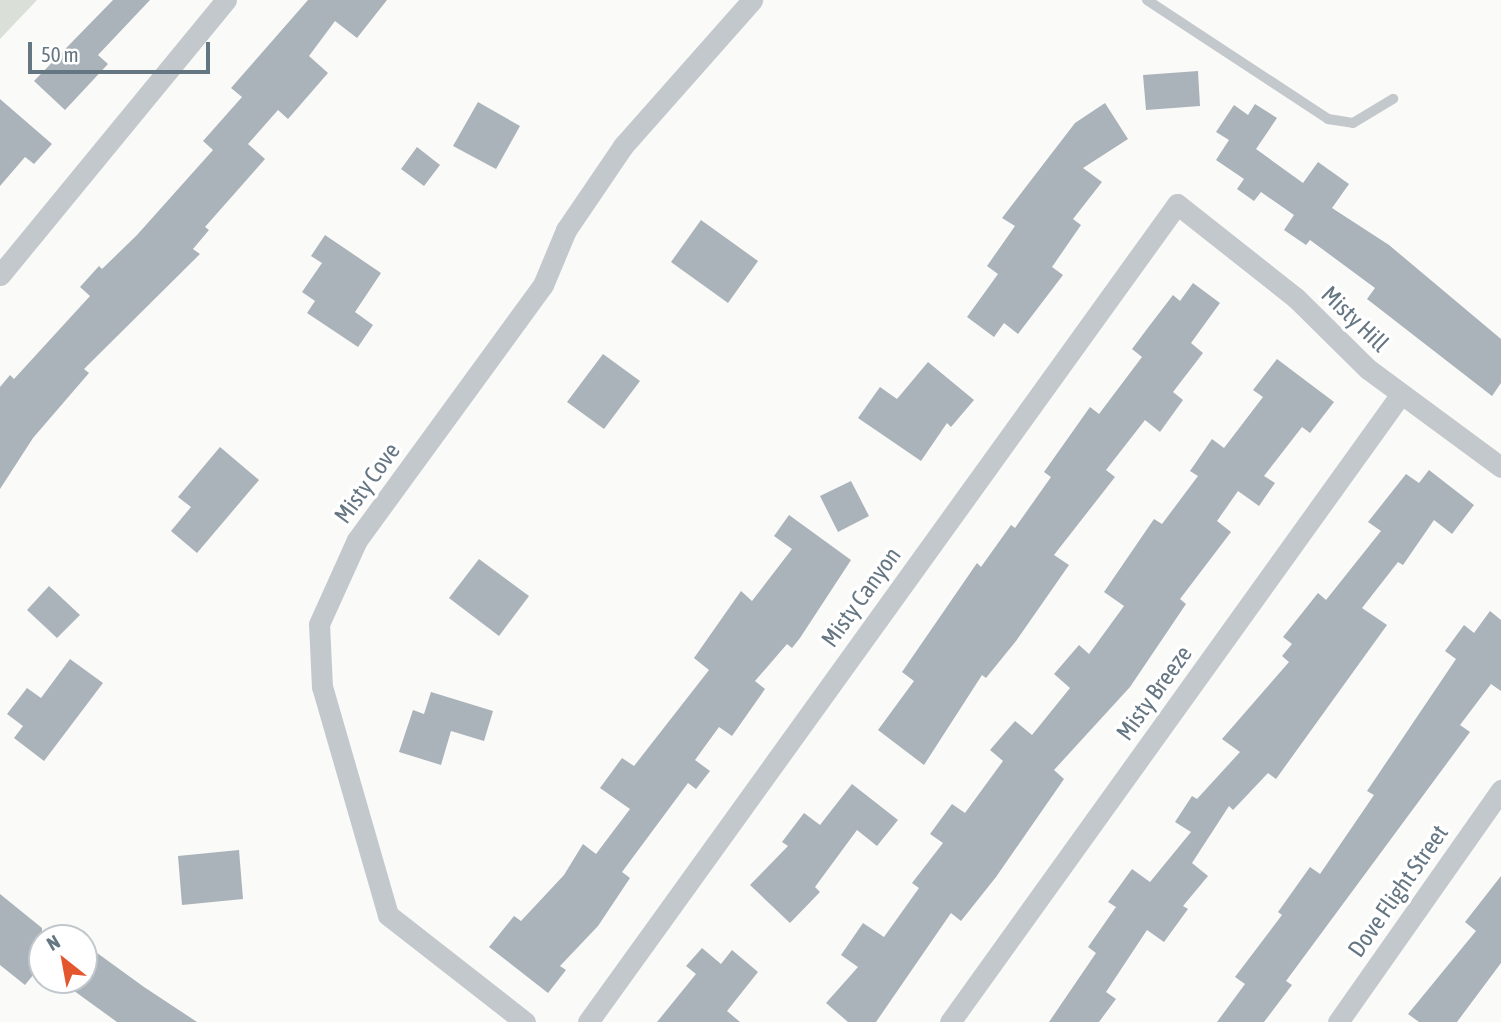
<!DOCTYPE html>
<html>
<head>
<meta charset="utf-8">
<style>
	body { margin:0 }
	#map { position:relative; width:1501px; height:1022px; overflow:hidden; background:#fafaf8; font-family:"Asap Condensed",sans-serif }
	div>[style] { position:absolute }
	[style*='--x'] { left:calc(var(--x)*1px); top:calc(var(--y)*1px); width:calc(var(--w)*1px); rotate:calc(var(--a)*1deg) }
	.green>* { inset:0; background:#dadfd7 }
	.building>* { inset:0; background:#aab3b9 }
	.lane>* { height:10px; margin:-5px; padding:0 5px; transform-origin:5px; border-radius:5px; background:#c3c8cc }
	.street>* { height:21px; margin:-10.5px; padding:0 10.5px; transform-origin:10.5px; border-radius:10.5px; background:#c3c8cc }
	span { translate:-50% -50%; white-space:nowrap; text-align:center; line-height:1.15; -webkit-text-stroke:7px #fff; paint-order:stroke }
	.street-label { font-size:24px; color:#657683 }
	.north { position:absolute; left:28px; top:924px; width:70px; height:70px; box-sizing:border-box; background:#fff; border:2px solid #c1c8cd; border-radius:50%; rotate:329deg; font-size:19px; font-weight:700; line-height:28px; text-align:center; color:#657683 }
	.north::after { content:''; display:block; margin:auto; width:24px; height:32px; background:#e4572e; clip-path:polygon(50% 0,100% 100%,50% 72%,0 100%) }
	.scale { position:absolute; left:28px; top:42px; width:182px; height:32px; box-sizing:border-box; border:4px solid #657683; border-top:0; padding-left:9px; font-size:21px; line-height:24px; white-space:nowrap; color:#657683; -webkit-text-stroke:5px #fff; paint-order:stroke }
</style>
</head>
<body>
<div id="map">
	<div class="green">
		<div style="clip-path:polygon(0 0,37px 0,0 39px)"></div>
	</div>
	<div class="building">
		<div style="clip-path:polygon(113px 0,150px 0,98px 55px,108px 64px,65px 110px,34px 81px)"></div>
		<div style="clip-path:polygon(308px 0,387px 0,357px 38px,335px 21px,309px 56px,328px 73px,288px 119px,278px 110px,248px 144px,265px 159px,205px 227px,209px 230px,193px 249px,200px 254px,84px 369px,89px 373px,33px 438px,0 489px,0 387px,10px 375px,14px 379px,90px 296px,80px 287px,99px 266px,102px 269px,137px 235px,213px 150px,203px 141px,242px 97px,231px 88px)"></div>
		<div style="clip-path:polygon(1198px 71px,1200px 106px,1146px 110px,1143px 75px)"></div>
		<div style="clip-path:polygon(0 99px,52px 144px,34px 164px,25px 157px,0 186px)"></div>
		<div style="clip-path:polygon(478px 102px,520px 126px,496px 169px,453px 146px)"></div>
		<div style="clip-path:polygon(1105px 103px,1128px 139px,1083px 168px,1102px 182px,1073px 219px,1081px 225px,1052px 267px,1063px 275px,1018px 334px,1004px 323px,994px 337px,967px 317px,998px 274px,987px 266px,1015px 226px,1002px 218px,1075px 123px)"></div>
		<div style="clip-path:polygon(1255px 104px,1277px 118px,1256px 149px,1303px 183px,1318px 162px,1349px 184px,1332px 208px,1389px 245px,1501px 339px,1501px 383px,1492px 396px,1367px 299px,1375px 288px,1310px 240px,1306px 245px,1284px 230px,1294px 215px,1261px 192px,1254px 201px,1237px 189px,1244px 179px,1216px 160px,1229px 140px,1216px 132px,1234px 105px,1248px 115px)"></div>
		<div style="clip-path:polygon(417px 147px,440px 165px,424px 186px,401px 169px)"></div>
		<div style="clip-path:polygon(701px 220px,758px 261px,728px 303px,671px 262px)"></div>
		<div style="clip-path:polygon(325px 235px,381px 273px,355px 312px,373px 325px,358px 347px,307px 313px,315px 301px,302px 292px,322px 263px,311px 256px)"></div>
		<div style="clip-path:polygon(1193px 283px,1220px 303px,1191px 343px,1203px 353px,1173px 392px,1183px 400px,1160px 432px,1145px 420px,1106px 470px,1115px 477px,1054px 555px,1069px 565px,1016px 641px,986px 678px,982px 675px,924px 765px,878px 730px,914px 681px,902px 672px,977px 563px,981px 567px,1011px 525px,1015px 528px,1051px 477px,1044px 472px,1090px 407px,1099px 414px,1142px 357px,1132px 349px,1147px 329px,1173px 295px,1180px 301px)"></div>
		<div style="clip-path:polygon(603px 354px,640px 381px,604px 429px,567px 402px)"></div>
		<div style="clip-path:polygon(1277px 359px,1334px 402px,1310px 433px,1302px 427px,1264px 476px,1275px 483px,1259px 506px,1238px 491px,1217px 521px,1231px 532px,1180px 599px,1186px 604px,1130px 687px,1054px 770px,1064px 779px,996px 877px,961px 921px,951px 913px,876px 1022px,848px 1022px,826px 1003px,858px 967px,841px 955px,863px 923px,884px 937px,919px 888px,912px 883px,943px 843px,930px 834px,952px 804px,965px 813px,1003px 761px,990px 750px,1015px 721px,1032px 735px,1070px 688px,1054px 674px,1079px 645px,1089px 654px,1124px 606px,1104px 592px,1154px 519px,1162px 524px,1198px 476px,1190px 471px,1212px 439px,1224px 448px,1263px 397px,1253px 390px)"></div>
		<div style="clip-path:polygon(928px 362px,974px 400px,951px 427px,947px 423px,921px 461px,858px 418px,880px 387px,897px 399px)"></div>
		<div style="clip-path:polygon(220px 447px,259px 480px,197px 553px,171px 531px,191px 507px,178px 497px)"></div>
		<div style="clip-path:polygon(1429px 470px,1474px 505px,1452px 534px,1434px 520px,1403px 565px,1398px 562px,1362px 608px,1387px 625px,1276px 779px,1268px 773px,1233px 810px,1229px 806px,1192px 863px,1208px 876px,1183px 906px,1188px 909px,1164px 942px,1147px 930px,1106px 992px,1116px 999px,1099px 1022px,1049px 1022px,1096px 953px,1088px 947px,1116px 907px,1108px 902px,1132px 869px,1150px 882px,1191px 832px,1175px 822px,1192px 796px,1197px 799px,1240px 752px,1222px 739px,1289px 662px,1282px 656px,1292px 644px,1283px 637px,1318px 593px,1326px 600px,1381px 531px,1368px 522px,1406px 474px,1419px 483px)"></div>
		<div style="clip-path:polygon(851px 481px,869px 516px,838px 532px,820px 496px)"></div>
		<div style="clip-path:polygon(789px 515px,851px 560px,800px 638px,792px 648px,787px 644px,755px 681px,765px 689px,732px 736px,719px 727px,695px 760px,710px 771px,696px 789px,688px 783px,622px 872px,630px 878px,598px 926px,560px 966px,566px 970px,548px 993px,489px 947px,514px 916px,521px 921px,564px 875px,583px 844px,596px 854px,630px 809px,600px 788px,622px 758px,634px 766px,709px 670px,694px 658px,741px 591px,752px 601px,792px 549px,774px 536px)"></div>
		<div style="clip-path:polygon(479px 559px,529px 596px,499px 636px,449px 598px)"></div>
		<div style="clip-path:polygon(49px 586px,80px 615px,57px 638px,27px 610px)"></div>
		<div style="clip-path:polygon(1490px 611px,1501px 620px,1501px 691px,1491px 684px,1460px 725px,1470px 732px,1286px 981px,1292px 985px,1264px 1022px,1217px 1022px,1245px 984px,1235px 977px,1282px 915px,1278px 912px,1310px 867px,1320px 874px,1374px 795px,1367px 791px,1456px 659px,1445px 651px,1464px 625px,1474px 633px)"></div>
		<div style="clip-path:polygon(70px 659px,103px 683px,44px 761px,14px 738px,23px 726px,7px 714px,27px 688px,41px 698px)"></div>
		<div style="clip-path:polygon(431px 692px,493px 711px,484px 741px,451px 731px,441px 765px,399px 752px,413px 710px,424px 714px)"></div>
		<div style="clip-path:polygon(852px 784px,898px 820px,877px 846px,857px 830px,815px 887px,820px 892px,790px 923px,750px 885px,788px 846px,782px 842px,804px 813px,820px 825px)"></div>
		<div style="clip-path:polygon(239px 850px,243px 899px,182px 905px,178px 856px)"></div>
		<div style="clip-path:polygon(1501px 876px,1501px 963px,1457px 1022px,1419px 1022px,1408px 1014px,1476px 931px,1465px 922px)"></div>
		<div style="clip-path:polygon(0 894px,42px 928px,42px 964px,25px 985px,0 965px)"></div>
		<div style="clip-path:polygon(702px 948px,721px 964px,732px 950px,758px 972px,727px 1011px,740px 1022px,657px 1022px,696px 974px,686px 966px)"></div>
		<div style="clip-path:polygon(93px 950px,144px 987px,197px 1022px,117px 1022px,59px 980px,84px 980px,84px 962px)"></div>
	</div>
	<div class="lane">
		<div style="--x:1147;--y:0;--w:217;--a:33.3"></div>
		<div style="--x:1328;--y:119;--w:25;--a:9"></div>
		<div style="--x:1353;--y:123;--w:47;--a:-31"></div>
	</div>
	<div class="street">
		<div style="--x:0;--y:275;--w:356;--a:-50.6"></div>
		<div style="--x:525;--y:1022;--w:174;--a:-142"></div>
		<div style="--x:388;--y:915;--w:237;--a:-106.1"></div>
		<div style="--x:322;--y:687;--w:63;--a:-92.7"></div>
		<div style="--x:319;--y:624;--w:92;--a:-65.7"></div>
		<div style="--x:357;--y:540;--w:316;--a:-53.9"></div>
		<div style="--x:543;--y:285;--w:60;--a:-67.3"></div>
		<div style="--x:566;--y:230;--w:102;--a:-55.8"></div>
		<div style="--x:623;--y:146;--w:195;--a:-48.5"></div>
		<div style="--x:588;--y:1022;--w:1008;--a:-54.24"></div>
		<div style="--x:1177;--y:204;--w:152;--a:38.3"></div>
		<div style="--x:1296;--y:298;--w:101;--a:44.6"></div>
		<div style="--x:1368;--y:369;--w:165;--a:36.4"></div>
		<div style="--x:950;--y:1022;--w:773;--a:-54.32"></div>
		<div style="--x:1338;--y:1022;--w:284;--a:-54.9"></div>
	</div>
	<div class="street-label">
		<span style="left:1355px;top:319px;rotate:44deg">Misty Hill</span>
		<span style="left:367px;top:483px;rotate:-54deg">Misty Cove</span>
		<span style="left:861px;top:597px;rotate:-54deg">Misty Canyon</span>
		<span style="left:1154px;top:693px;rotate:-54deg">Misty Breeze</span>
		<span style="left:1398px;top:891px;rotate:-55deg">Dove Flight Street</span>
	</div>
	<div class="north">N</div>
	<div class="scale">50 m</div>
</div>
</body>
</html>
